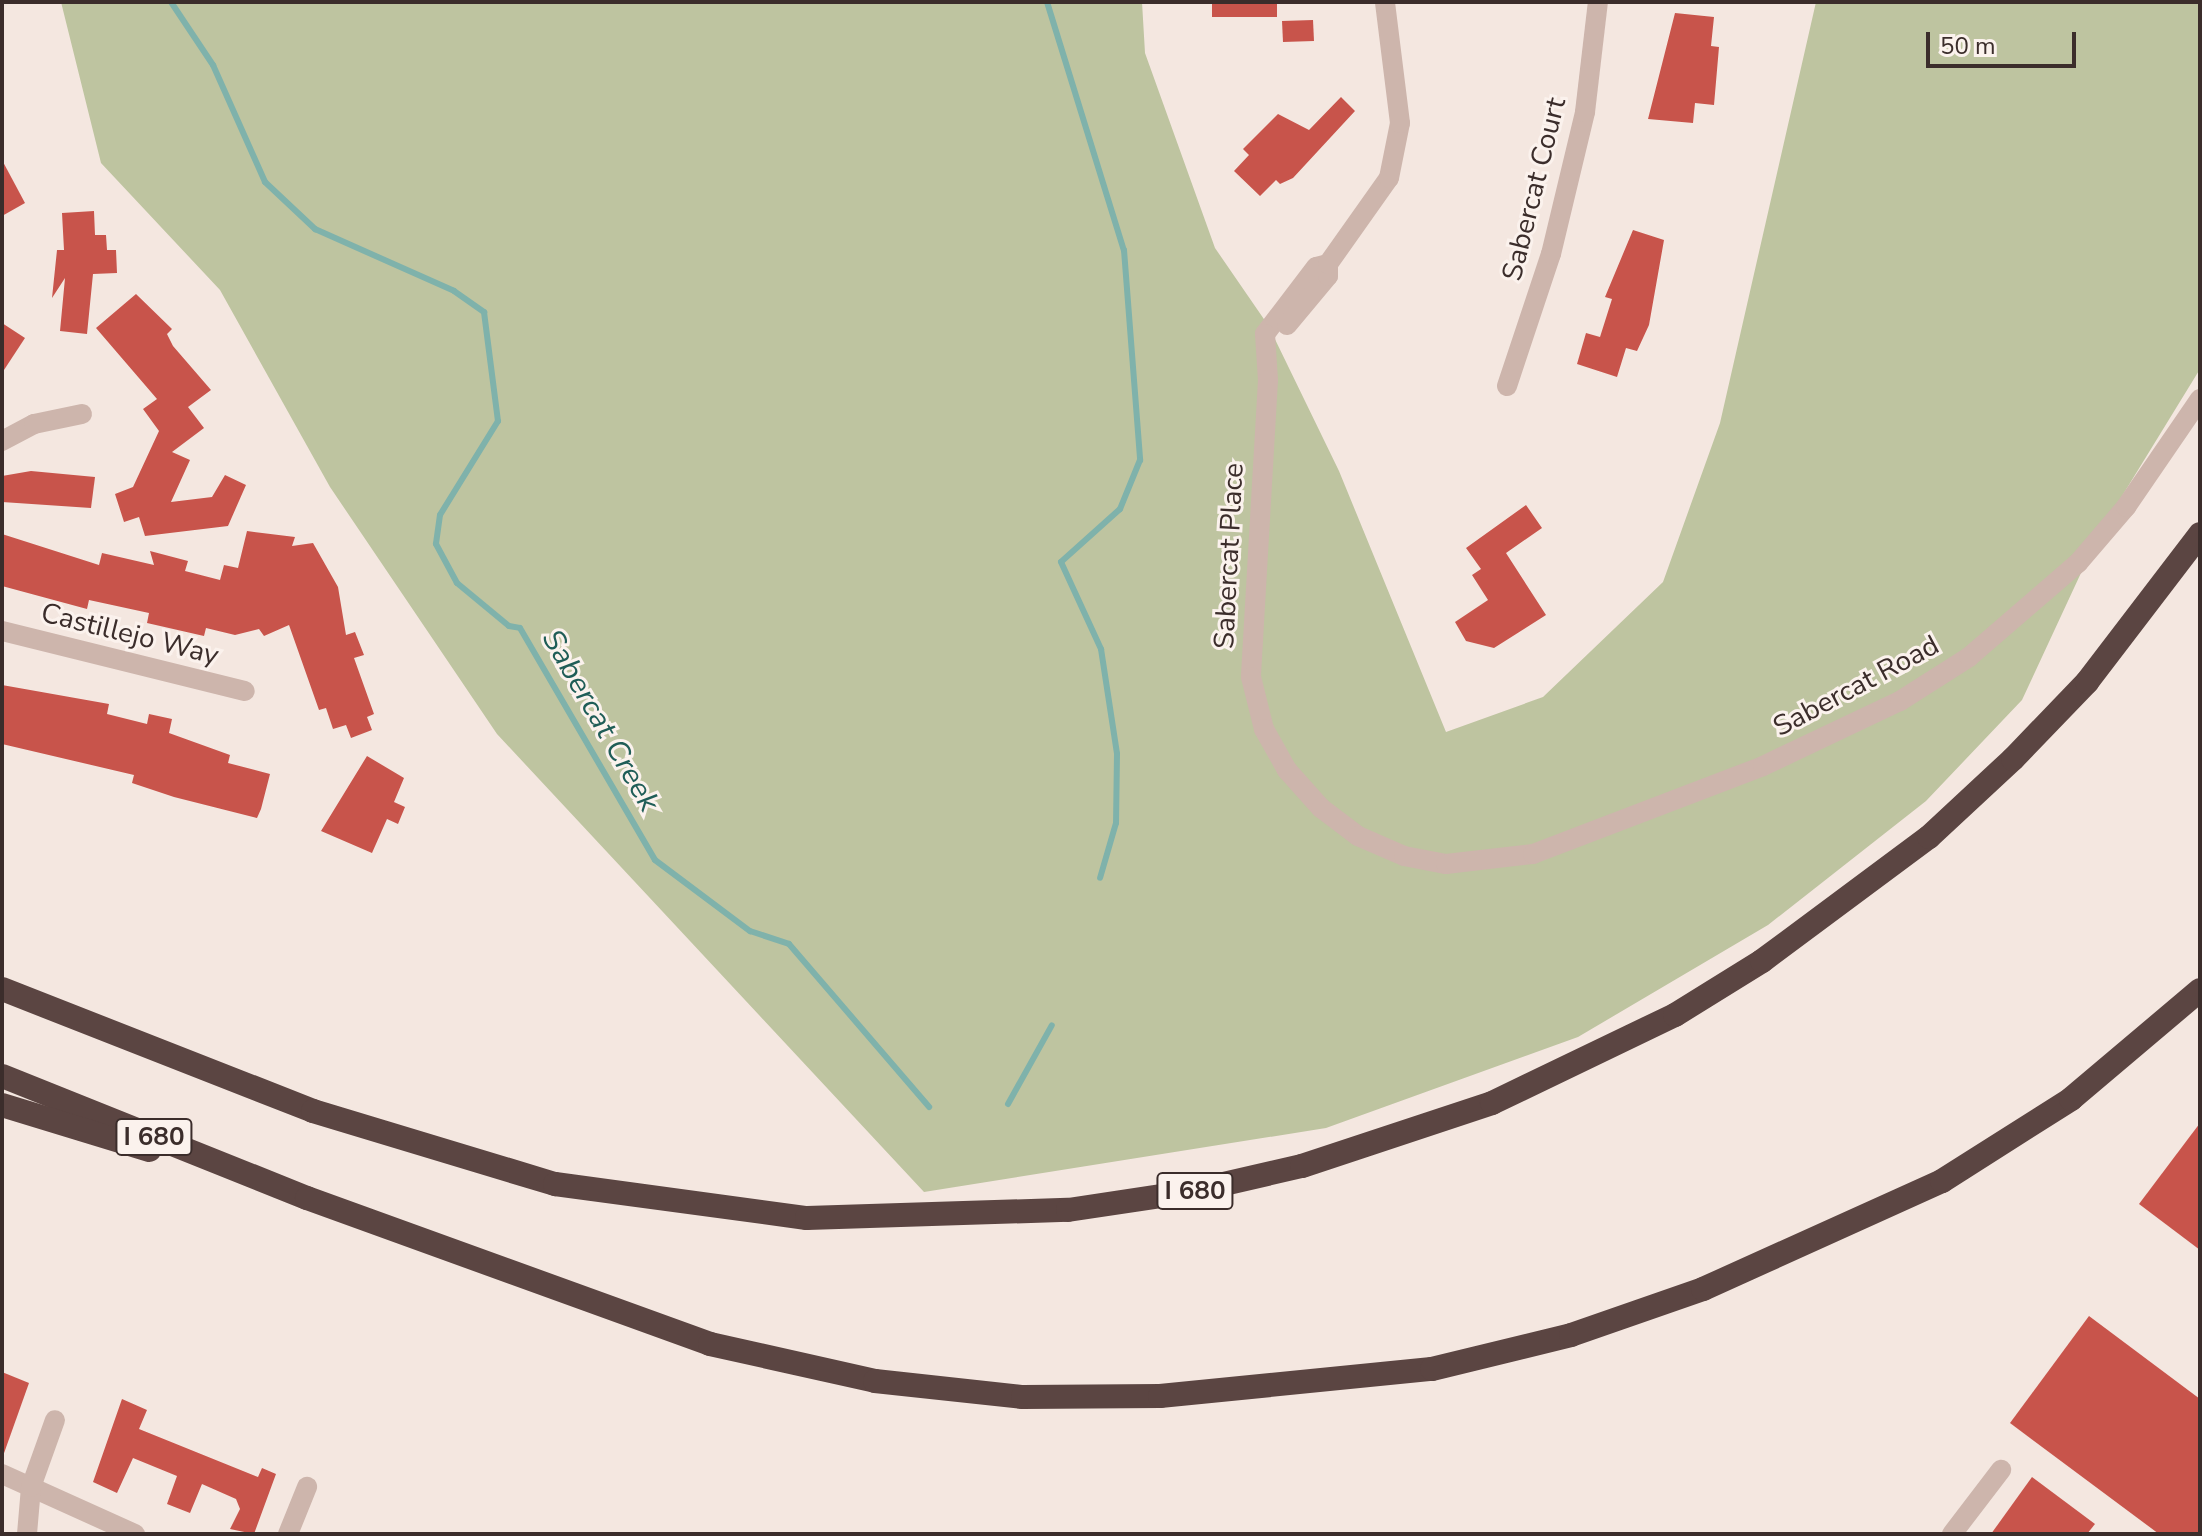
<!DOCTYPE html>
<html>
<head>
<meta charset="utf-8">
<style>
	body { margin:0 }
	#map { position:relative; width:2202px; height:1536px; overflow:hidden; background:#f4e7e0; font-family:"Nunito Sans",sans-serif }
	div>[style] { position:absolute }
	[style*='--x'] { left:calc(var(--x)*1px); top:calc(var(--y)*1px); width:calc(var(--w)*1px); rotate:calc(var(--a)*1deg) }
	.green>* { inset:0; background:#bec4a0 }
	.stream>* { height:6px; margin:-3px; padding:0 3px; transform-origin:3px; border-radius:3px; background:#7fb2ab }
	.building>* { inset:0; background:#c8544b }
	.minor>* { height:20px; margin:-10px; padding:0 10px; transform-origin:10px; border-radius:10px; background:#cdb5ac }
	.highway>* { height:24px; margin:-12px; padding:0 12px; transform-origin:12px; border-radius:12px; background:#5b4542 }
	span { translate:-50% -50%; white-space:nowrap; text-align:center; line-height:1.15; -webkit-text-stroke:6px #fbf2ed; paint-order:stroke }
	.shield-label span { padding:2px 6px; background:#fbf2ed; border:2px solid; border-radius:6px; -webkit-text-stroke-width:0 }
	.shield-label { font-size:26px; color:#3b2d2b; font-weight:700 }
	.street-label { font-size:28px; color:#3b2d2b }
	.water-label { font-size:30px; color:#1f5d57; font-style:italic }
	.frame { position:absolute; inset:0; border:4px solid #3b2d2b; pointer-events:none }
	.scale { position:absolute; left:1926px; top:32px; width:150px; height:36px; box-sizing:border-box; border:4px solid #3b2d2b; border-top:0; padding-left:10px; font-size:24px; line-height:28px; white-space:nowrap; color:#3b2d2b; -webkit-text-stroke:6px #fbf2ed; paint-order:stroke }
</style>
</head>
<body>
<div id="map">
	<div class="green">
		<div style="clip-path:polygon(61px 2px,1142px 2px,1145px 53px,1215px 248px,1268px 325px,1339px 471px,1446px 732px,1543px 697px,1663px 582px,1720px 423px,1816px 2px,2200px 2px,2200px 369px,2100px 532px,2022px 700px,1926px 801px,1768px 925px,1578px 1037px,1326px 1128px,924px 1192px,497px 734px,330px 487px,220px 290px,101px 163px)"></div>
	</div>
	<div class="stream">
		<div style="--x:171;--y:2;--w:76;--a:56.3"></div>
		<div style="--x:213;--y:65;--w:128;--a:66"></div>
		<div style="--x:265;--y:182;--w:69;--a:43.2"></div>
		<div style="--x:315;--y:229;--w:152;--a:24"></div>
		<div style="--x:454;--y:291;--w:37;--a:35"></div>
		<div style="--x:484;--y:312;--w:110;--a:82.7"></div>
		<div style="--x:498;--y:421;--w:110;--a:121.7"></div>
		<div style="--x:440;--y:515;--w:29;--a:98"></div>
		<div style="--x:436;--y:544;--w:44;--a:61.7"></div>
		<div style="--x:457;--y:583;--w:67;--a:39.6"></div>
		<div style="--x:509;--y:626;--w:11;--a:10"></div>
		<div style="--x:520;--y:628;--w:268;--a:59.8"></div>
		<div style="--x:655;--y:860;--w:119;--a:36.8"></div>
		<div style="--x:750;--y:931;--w:41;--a:18.4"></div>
		<div style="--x:789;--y:944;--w:215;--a:49.3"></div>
		<div style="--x:1047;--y:2;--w:260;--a:72.8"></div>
		<div style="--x:1124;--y:250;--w:211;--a:85.6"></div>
		<div style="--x:1140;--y:460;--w:53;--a:112.2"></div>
		<div style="--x:1120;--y:509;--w:79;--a:138.1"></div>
		<div style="--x:1061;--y:562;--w:96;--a:65.3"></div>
		<div style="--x:1101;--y:649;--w:106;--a:81.3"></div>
		<div style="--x:1117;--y:754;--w:69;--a:90.8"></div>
		<div style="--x:1116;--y:823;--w:57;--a:106.2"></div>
		<div style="--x:1008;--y:1104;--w:90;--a:-60.9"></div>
	</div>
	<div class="building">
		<div style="clip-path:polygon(1212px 2px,1277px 2px,1277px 17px,1212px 17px)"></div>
		<div style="clip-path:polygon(1675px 13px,1714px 17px,1711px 46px,1719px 47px,1714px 105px,1695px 103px,1693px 123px,1648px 119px)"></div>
		<div style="clip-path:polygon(1313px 20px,1314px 41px,1283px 42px,1282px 21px)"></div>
		<div style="clip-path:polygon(1341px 97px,1355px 111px,1293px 178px,1280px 184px,1276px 180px,1260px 196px,1234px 171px,1249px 155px,1243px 149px,1278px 114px,1309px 130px)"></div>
		<div style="clip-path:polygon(2px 160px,25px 203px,2px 216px)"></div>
		<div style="clip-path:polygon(94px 211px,95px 235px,106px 235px,107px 250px,116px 250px,117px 273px,93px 274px,87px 334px,60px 331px,65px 278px,52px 298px,57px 250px,64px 250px,62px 213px)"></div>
		<div style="clip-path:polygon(1633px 230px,1664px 240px,1649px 325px,1637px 351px,1626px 348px,1617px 377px,1577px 364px,1586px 333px,1600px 337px,1612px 299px,1605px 297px)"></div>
		<div style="clip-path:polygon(136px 294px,172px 329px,167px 334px,173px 346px,211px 390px,188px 407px,204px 428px,172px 452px,190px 460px,171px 502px,212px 497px,225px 475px,246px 485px,228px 526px,145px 536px,139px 517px,124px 522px,115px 494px,133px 487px,159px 431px,143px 409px,157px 399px,96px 328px)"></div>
		<div style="clip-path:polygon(2px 323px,25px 338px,2px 373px)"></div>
		<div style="clip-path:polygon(31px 471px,95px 477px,91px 508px,2px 502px,2px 476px)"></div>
		<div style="clip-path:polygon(1526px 505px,1542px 528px,1506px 553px,1546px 615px,1494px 648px,1466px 641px,1455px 622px,1488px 600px,1472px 575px,1481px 569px,1466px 548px)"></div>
		<div style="clip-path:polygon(247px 531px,295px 537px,292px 546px,313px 543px,338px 587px,346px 635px,355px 632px,364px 655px,354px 658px,374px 714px,367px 717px,372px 730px,351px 738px,346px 725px,333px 729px,326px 708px,319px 710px,289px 625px,264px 636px,259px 629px,235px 635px,206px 628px,204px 636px,147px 623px,149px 613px,89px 600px,87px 609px,2px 586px,2px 534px,99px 565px,102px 553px,154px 565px,150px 551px,188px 561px,185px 571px,220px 580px,224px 565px,238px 568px)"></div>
		<div style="clip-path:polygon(2px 685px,109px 704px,107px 714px,147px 724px,149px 714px,172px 719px,169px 733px,230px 755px,228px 763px,270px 774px,261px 809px,257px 818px,174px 797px,132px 783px,134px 775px,2px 744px)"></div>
		<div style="clip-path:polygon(367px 756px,404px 778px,394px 802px,405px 807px,398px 824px,387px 819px,372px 853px,321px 831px)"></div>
		<div style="clip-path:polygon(2200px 1123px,2200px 1250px,2139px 1204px)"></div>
		<div style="clip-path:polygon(2089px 1316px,2200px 1399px,2200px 1534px,2159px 1534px,2010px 1423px)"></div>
		<div style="clip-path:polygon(2px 1372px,29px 1383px,3px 1456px,2px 1456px)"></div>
		<div style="clip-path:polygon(122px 1399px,147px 1410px,139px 1429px,258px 1477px,262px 1468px,276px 1474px,254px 1534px,230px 1529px,240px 1509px,236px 1499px,202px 1484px,190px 1513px,167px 1504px,177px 1476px,133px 1458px,117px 1493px,93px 1482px)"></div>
		<div style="clip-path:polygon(2032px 1477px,2095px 1524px,2087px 1534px,1991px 1534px)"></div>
	</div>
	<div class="minor">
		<div style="--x:1328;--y:264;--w:12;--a:166"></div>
		<div style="--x:1316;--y:267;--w:84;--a:127.3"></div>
		<div style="--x:1265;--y:334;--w:46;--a:86.3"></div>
		<div style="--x:1268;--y:380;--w:297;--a:93.3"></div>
		<div style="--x:1251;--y:677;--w:54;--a:76"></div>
		<div style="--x:1264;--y:729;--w:47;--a:60.7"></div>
		<div style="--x:1287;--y:770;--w:51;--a:48.2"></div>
		<div style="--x:1321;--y:808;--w:46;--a:37.1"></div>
		<div style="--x:1358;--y:836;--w:50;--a:23.5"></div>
		<div style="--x:1404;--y:856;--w:43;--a:10.8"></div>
		<div style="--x:1446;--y:864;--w:88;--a:-6.6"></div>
		<div style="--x:1533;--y:854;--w:246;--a:-20.9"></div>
		<div style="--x:1763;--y:766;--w:152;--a:-25.4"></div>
		<div style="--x:1900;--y:701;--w:82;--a:-32.5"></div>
		<div style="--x:1969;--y:657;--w:144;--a:-40.8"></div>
		<div style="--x:2078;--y:563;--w:74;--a:-49.4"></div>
		<div style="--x:2126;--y:507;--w:131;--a:-55.6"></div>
		<div style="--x:1287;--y:325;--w:64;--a:-50.1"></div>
		<div style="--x:1328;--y:276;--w:12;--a:-90"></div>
		<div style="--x:1328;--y:264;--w:105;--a:-54.7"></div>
		<div style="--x:1389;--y:178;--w:56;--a:-78.7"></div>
		<div style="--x:1400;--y:123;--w:122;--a:-97.1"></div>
		<div style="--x:1507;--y:386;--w:139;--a:-71.6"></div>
		<div style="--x:1551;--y:254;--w:146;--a:-76.5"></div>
		<div style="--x:1585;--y:112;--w:111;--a:-83.3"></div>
		<div style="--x:2;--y:441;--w:36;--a:-28"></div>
		<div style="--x:34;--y:424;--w:49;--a:-11.8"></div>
		<div style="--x:2;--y:631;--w:250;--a:13.9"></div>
		<div style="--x:2;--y:1474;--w:146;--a:24.3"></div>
		<div style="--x:27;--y:1534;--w:47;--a:-85.1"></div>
		<div style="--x:31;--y:1487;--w:71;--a:-70.3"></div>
		<div style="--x:288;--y:1534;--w:51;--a:-68"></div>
		<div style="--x:1952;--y:1534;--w:81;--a:-52.6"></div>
	</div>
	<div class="highway">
		<div style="--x:2;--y:989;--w:334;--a:21.4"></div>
		<div style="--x:313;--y:1111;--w:253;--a:16.8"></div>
		<div style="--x:555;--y:1184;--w:254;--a:7.7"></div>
		<div style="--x:807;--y:1218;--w:261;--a:-1.8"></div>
		<div style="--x:1068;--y:1210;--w:122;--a:-8.5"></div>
		<div style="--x:1189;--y:1192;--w:116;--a:-13"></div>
		<div style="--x:1302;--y:1166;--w:200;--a:-18.3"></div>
		<div style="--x:1492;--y:1103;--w:203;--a:-25.7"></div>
		<div style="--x:1675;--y:1015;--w:102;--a:-31.8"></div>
		<div style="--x:1762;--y:961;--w:208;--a:-36.6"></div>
		<div style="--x:1929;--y:837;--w:115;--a:-42.9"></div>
		<div style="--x:2013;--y:759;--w:107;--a:-46.1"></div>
		<div style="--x:2087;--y:682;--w:186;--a:-52.6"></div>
		<div style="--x:2;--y:1076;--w:328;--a:21.8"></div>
		<div style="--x:307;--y:1198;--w:429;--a:19.9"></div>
		<div style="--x:710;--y:1344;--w:169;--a:12.6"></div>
		<div style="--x:875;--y:1381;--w:149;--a:6.2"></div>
		<div style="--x:1023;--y:1397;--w:137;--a:-0.4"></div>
		<div style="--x:1160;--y:1396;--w:273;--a:-5.7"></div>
		<div style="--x:1432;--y:1369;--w:143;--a:-13.7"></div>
		<div style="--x:1571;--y:1335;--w:140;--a:-19.2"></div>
		<div style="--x:1703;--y:1289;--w:262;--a:-24.3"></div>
		<div style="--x:1942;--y:1181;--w:153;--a:-32.4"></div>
		<div style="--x:2071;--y:1099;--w:169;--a:-40.2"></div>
		<div style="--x:2;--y:1105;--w:154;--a:17"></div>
	</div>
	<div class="shield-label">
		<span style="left:154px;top:1137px">I 680</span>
		<span style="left:1195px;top:1191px">I 680</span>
	</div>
	<div class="street-label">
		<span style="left:1534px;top:189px;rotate:-76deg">Sabercat Court</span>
		<span style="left:1229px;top:556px;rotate:-87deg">Sabercat Place</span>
		<span style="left:130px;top:634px;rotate:14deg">Castillejo Way</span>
		<span style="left:1856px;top:686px;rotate:-28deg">Sabercat Road</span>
	</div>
	<div class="water-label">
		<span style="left:600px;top:721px;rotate:60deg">Sabercat Creek</span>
	</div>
	<div class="frame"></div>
	<div class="scale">50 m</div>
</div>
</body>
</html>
